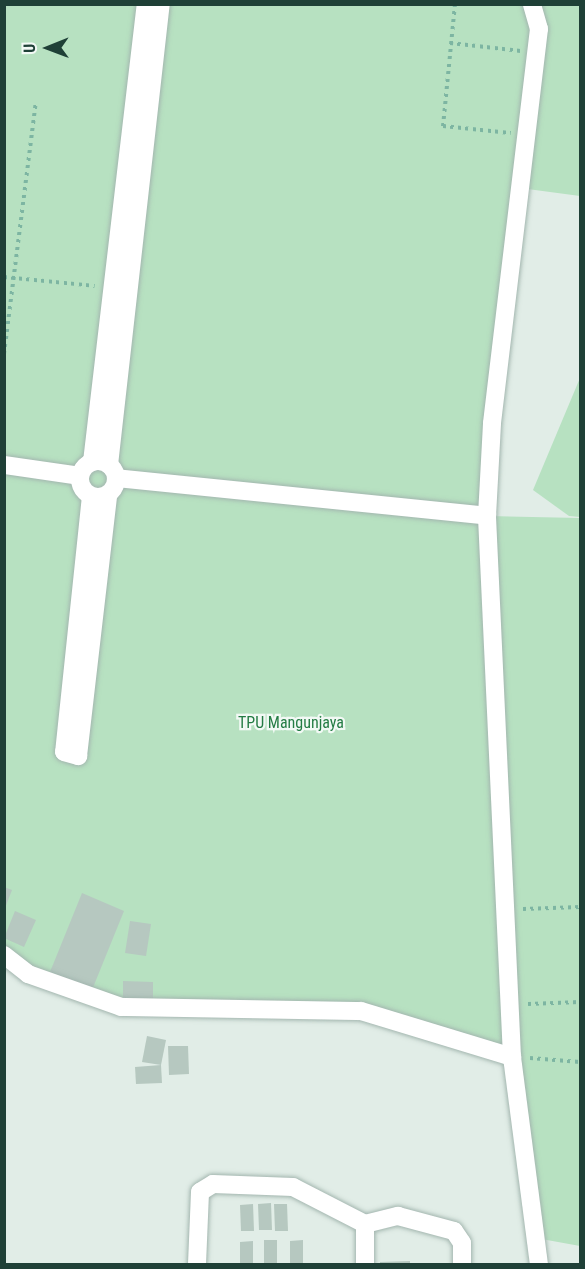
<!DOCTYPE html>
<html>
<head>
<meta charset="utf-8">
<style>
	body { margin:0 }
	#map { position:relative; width:585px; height:1269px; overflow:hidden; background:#e1ede7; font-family:"Roboto Condensed",sans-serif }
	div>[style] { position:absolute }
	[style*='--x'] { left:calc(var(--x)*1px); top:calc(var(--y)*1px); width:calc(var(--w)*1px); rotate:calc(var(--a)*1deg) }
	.green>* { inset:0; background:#b7e1c1 }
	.building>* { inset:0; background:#b6c8c0 }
	.path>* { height:4px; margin-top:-2px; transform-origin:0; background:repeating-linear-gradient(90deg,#7db5a2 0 3px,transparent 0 7.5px) }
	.roads { filter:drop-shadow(0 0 2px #a3b6af) drop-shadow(0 0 2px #a3b6af) }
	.minor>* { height:18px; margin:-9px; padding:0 9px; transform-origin:9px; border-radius:9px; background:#fff }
	.minor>.ring { margin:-9px; padding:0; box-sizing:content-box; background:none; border:18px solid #fff; border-radius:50% }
	span { translate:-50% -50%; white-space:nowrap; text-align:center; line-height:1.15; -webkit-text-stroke:4.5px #f2f9f5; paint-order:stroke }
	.park-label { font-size:16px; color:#247c44 }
	.frame { position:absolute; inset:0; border:6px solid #1f4037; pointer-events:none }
	.north { position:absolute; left:18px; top:18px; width:60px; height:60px; -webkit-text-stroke:4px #f2f9f5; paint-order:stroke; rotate:269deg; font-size:16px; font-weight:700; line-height:24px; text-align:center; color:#1f4037 }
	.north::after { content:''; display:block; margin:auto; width:21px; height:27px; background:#1f4037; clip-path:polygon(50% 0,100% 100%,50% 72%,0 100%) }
</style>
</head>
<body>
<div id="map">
	<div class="green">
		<div style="clip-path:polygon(4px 5px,580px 5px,580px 196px,520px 188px,488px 516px,580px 518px,580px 1246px,536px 1238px,506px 1053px,360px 1011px,121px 1007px,5px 955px)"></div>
		<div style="clip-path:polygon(580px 378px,580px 517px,569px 516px,533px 490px)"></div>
	</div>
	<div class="building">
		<div style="clip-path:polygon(4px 887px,12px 890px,5px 908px,4px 908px)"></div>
		<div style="clip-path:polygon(82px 893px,124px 911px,92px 990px,50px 972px)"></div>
		<div style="clip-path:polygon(15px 911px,36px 920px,24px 947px,4px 938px)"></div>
		<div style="clip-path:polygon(130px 921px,151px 924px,146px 956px,125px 953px)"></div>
		<div style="clip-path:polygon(123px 981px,153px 982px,153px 1004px,123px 1004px)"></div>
		<div style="clip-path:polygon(147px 1036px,166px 1040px,161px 1065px,142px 1062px)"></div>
		<div style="clip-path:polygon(168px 1046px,188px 1046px,189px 1074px,169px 1075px)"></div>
		<div style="clip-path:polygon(161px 1065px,162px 1083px,136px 1084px,135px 1067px)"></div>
		<div style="clip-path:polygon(271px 1203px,272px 1230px,259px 1230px,258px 1204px)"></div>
		<div style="clip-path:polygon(253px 1204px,254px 1231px,241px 1231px,240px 1205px)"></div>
		<div style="clip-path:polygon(274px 1204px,287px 1204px,288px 1231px,275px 1231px)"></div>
		<div style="clip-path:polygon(264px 1240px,277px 1240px,277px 1264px,264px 1264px)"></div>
		<div style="clip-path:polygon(303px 1240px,303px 1264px,290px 1264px,290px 1241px)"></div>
		<div style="clip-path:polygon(253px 1241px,253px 1264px,240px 1264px,240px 1242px)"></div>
		<div style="clip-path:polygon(410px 1261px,410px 1264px,380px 1264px,380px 1262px)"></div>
	</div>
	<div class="path">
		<div style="--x:455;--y:4;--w:123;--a:95.6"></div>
		<div style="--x:443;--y:126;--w:68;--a:5.9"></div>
		<div style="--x:450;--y:43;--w:71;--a:6.4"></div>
		<div style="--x:4;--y:277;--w:91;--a:5.6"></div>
		<div style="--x:4;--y:354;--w:254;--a:-82.8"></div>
		<div style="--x:523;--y:909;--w:57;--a:-2"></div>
		<div style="--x:528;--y:1004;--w:52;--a:-2.2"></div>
		<div style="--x:530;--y:1058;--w:50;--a:4.6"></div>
	</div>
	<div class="roads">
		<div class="minor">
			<div class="ring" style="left:80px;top:461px;width:18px;height:18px"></div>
			<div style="--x:92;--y:462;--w:461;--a:-83.3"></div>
			<div style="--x:4;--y:465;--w:77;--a:8.2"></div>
			<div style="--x:109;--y:465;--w:464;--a:-83.6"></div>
			<div style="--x:116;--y:478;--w:373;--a:5.8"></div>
			<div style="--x:91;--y:496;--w:257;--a:96"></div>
			<div style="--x:64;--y:752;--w:15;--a:16"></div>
			<div style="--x:78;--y:756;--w:263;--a:-83.4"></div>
			<div style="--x:4;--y:955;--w:31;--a:38"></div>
			<div style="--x:28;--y:974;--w:99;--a:19.5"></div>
			<div style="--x:121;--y:1007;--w:240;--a:1"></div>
			<div style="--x:361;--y:1011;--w:158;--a:16.9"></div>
			<div style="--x:512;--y:1057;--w:209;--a:82.6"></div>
			<div style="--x:512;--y:1057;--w:542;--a:-92.65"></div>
			<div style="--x:487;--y:516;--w:93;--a:-86.9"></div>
			<div style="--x:492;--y:423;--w:397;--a:-83.2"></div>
			<div style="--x:539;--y:29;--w:26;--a:-106"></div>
			<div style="--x:365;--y:1224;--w:40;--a:90"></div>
			<div style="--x:197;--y:1264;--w:72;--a:-87.6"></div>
			<div style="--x:200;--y:1192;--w:15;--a:-32"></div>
			<div style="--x:213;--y:1184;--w:80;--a:2.1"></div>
			<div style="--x:293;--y:1187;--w:81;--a:27.2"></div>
			<div style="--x:365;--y:1224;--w:34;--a:-14"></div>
			<div style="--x:398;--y:1216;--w:58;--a:15"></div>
			<div style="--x:454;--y:1231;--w:14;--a:56"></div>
			<div style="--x:462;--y:1243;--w:21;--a:90"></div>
		</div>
	</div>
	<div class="park-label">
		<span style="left:291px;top:723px">TPU Mangunjaya</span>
	</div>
	<div class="frame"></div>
	<div class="north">U</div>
</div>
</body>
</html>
